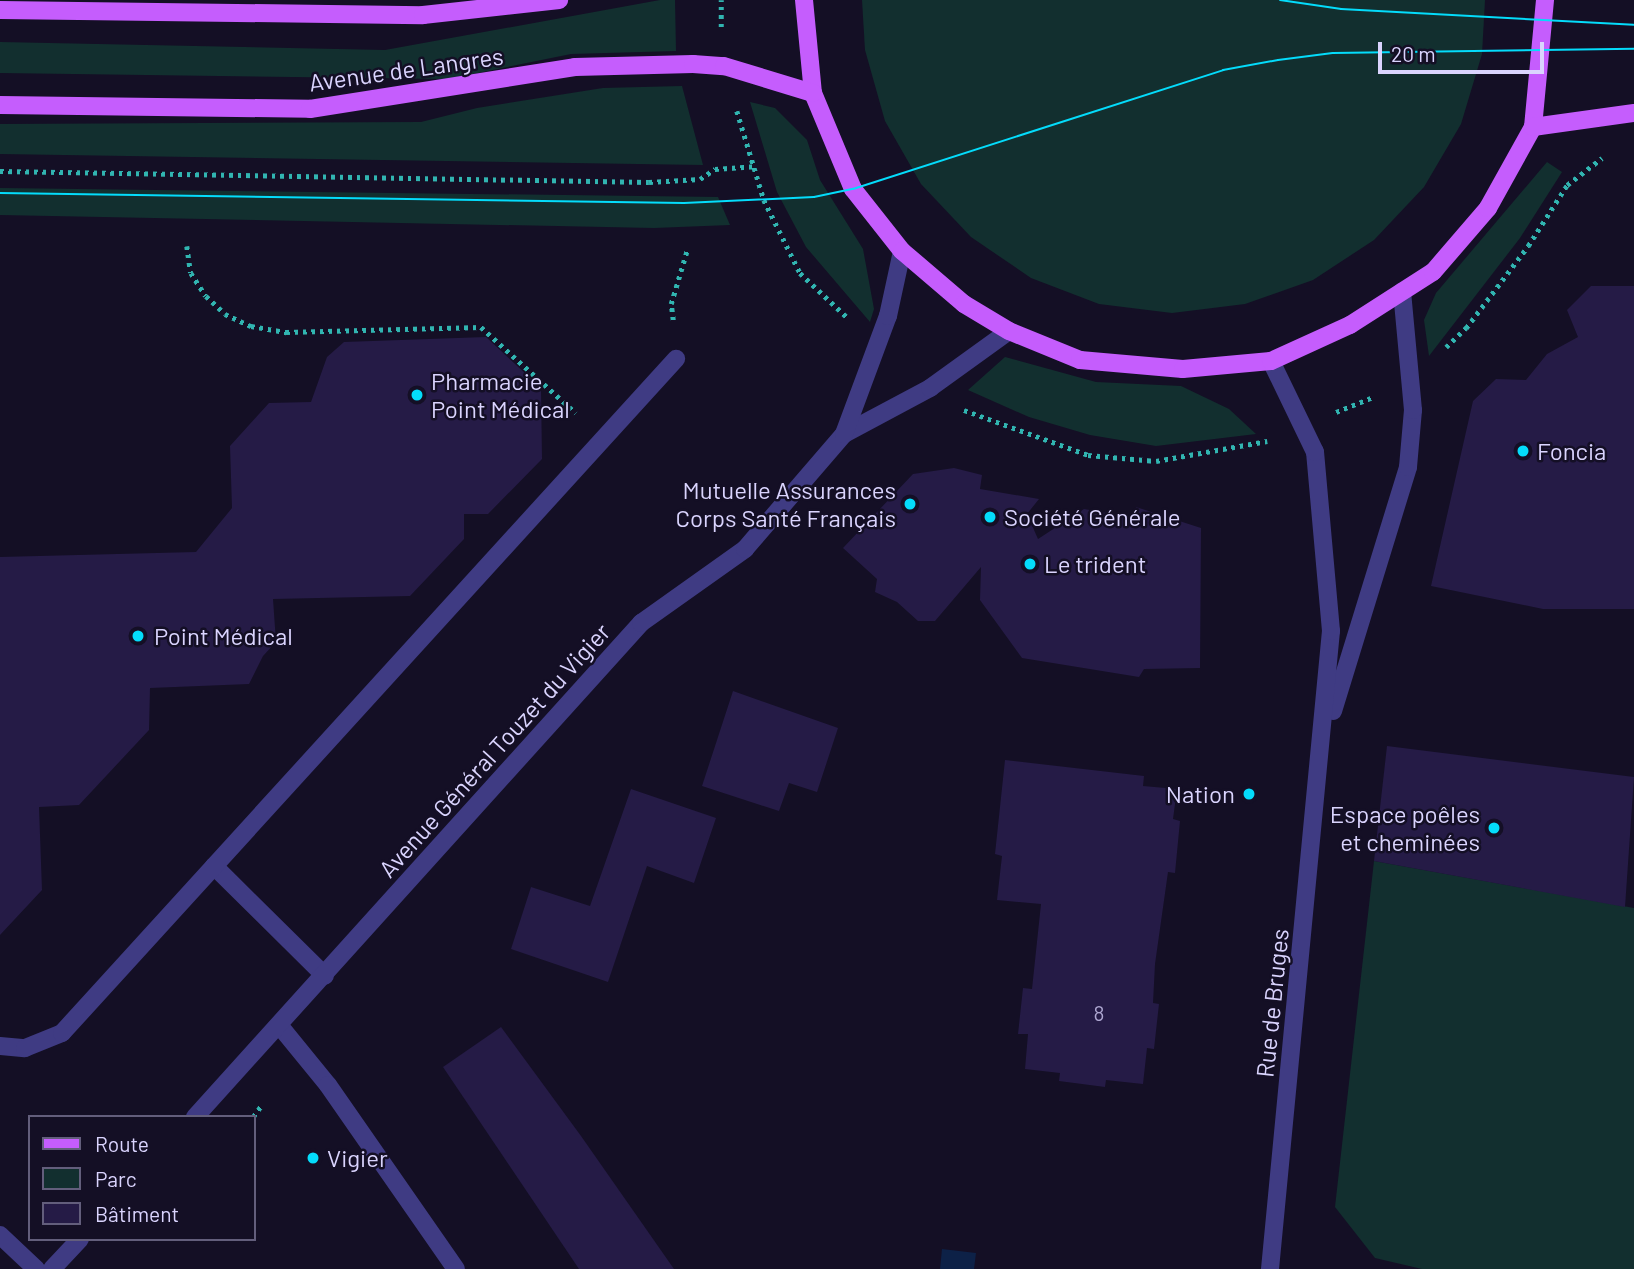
<!DOCTYPE html>
<html>
<head>
<meta charset="utf-8">
<style>
	body { margin:0 }
	#map { position:relative; width:1634px; height:1269px; overflow:hidden; background:#140f25; font-family:Barlow,sans-serif }
	div>[style] { position:absolute }
	[style*='--x'] { left:calc(var(--x)*1px); top:calc(var(--y)*1px); width:calc(var(--w)*1px); rotate:calc(var(--a)*1deg) }
	.green>* { inset:0; background:#122f2f }
	.water>* { inset:0; background:#0d2147 }
	.building>* { inset:0; background:#251b46 }
	.path>* { height:4.5px; margin-top:-2.25px; transform-origin:0; background:repeating-linear-gradient(90deg,#31b5b1 0 3.5px,transparent 0 8.5px) }
	.minor>* { height:18px; margin:-9px; padding:0 9px; transform-origin:9px; border-radius:9px; background:#3f3b83 }
	.major>* { height:18px; margin:-9px; padding:0 9px; transform-origin:9px; border-radius:9px; background:#c55dfd }
	.tram>* { height:2px; margin:-1px; padding:0 1px; transform-origin:1px; border-radius:1px; background:#04dcfb }
	.dots>* { width:19px; height:19px; translate:-50% -50%; box-sizing:border-box; border:4px solid #140f25; border-radius:50% }
	span { translate:-50% -50%; white-space:nowrap; text-align:center; line-height:1.15; -webkit-text-stroke:5px #140f25; paint-order:stroke }
	.number-label { font-size:21px; color:#ada6d0 }
	.number-label span { -webkit-text-stroke-width:0 }
	.street-label { font-size:24px; color:#dad4fe }
	.poi-label { font-size:24px; color:#dad4fe }
	.left { translate:0 -50%; text-align:left }
	.right { translate:-100% -50%; text-align:right }
	.legend { position:absolute; left:28px; top:1115px; width:228px; height:126px; box-sizing:border-box; background:#140f25; border:2px solid #635e7c; margin:0; padding:9px 12px; list-style:none; font-size:21px; color:#dad4fe }
	.legend li { display:flex; align-items:center; gap:14px; height:35px }
	.legend b { width:35px; border:2px solid #635e7c }
	.scale { position:absolute; left:1378px; top:42px; width:166px; height:32px; box-sizing:border-box; border:4px solid #dad4fe; border-top:0; padding-left:9px; font-size:21px; line-height:24px; white-space:nowrap; color:#dad4fe; -webkit-text-stroke:5px #140f25; paint-order:stroke }
</style>
</head>
<body>
<div id="map">
	<div class="green">
		<div style="clip-path:polygon(660px 0,675px 0,676px 51px,571px 54px,448px 79px,0 73px,0 42px,385px 50px)"></div>
		<div style="clip-path:polygon(862px 0,1485px 0,1482px 54px,1461px 124px,1424px 187px,1374px 240px,1313px 280px,1245px 304px,1172px 313px,1099px 304px,1031px 278px,971px 237px,921px 184px,885px 121px,865px 50px)"></div>
		<div style="clip-path:polygon(682px 86px,703px 165px,0 154px,0 124px,421px 122px,477px 108px,603px 88px)"></div>
		<div style="clip-path:polygon(750px 102px,775px 108px,807px 140px,820px 180px,863px 249px,874px 309px,870px 322px,806px 247px,777px 192px)"></div>
		<div style="clip-path:polygon(1547px 162px,1562px 172px,1520px 238px,1429px 356px,1424px 320px,1436px 293px)"></div>
		<div style="clip-path:polygon(0 188px,718px 197px,730px 225px,654px 228px,0 215px)"></div>
		<div style="clip-path:polygon(1005px 357px,1096px 382px,1181px 386px,1229px 409px,1256px 434px,1156px 446px,1090px 435px,1029px 417px,968px 390px)"></div>
		<div style="clip-path:polygon(1374px 861px,1634px 908px,1634px 1269px,1422px 1269px,1375px 1258px,1335px 1207px)"></div>
	</div>
	<div class="water">
		<div style="clip-path:polygon(942px 1249px,976px 1253px,974px 1269px,940px 1269px)"></div>
	</div>
	<div class="building">
		<div style="clip-path:polygon(1591px 286px,1634px 286px,1634px 609px,1543px 609px,1431px 586px,1473px 401px,1496px 379px,1526px 380px,1547px 354px,1578px 337px,1567px 310px)"></div>
		<div style="clip-path:polygon(486px 337px,541px 388px,542px 459px,488px 514px,464px 514px,464px 539px,410px 596px,273px 599px,276px 642px,263px 656px,249px 684px,150px 688px,149px 730px,79px 805px,39px 807px,42px 890px,0 935px,0 557px,196px 552px,232px 508px,230px 446px,269px 403px,311px 402px,327px 357px,344px 342px)"></div>
		<div style="clip-path:polygon(954px 468px,982px 475px,980px 489px,1039px 499px,1027px 514px,1038px 539px,1084px 509px,1134px 518px,1136px 507px,1201px 528px,1200px 668px,1144px 669px,1139px 677px,1022px 658px,980px 600px,981px 567px,935px 621px,918px 621px,897px 602px,875px 592px,877px 579px,843px 548px,913px 474px)"></div>
		<div style="clip-path:polygon(733px 691px,838px 728px,817px 792px,789px 783px,779px 811px,702px 786px)"></div>
		<div style="clip-path:polygon(1387px 746px,1634px 777px,1625px 907px,1374px 861px)"></div>
		<div style="clip-path:polygon(1005px 760px,1144px 776px,1143px 786px,1177px 789px,1173px 819px,1180px 821px,1175px 873px,1168px 872px,1155px 964px,1153px 1003px,1159px 1004px,1154px 1049px,1147px 1048px,1143px 1084px,1106px 1080px,1105px 1087px,1059px 1081px,1060px 1073px,1025px 1069px,1028px 1034px,1018px 1034px,1023px 988px,1032px 989px,1041px 904px,997px 900px,1002px 856px,995px 854px)"></div>
		<div style="clip-path:polygon(631px 789px,716px 818px,694px 883px,647px 866px,608px 982px,511px 949px,531px 887px,590px 906px)"></div>
		<div style="clip-path:polygon(501px 1027px,581px 1136px,674px 1269px,579px 1269px,443px 1067px)"></div>
	</div>
	<div class="path">
		<div style="--x:721;--y:27;--w:27;--a:-90"></div>
		<div style="--x:737;--y:111;--w:93;--a:73.1"></div>
		<div style="--x:764;--y:200;--w:81;--a:63.7"></div>
		<div style="--x:800;--y:273;--w:66;--a:43.2"></div>
		<div style="--x:0;--y:171;--w:649;--a:0.97"></div>
		<div style="--x:649;--y:182;--w:51;--a:-3.4"></div>
		<div style="--x:700;--y:179;--w:18;--a:-34"></div>
		<div style="--x:715;--y:169;--w:39;--a:-4"></div>
		<div style="--x:187;--y:246;--w:27;--a:82"></div>
		<div style="--x:191;--y:273;--w:27;--a:57"></div>
		<div style="--x:206;--y:296;--w:26;--a:43"></div>
		<div style="--x:225;--y:314;--w:29;--a:25"></div>
		<div style="--x:251;--y:326;--w:36;--a:10"></div>
		<div style="--x:286;--y:332;--w:195;--a:-1.5"></div>
		<div style="--x:481;--y:327;--w:128;--a:42.2"></div>
		<div style="--x:673;--y:320;--w:16;--a:-97"></div>
		<div style="--x:671;--y:304;--w:59;--a:-73.4"></div>
		<div style="--x:1446;--y:347;--w:28;--a:-44"></div>
		<div style="--x:1466;--y:328;--w:103;--a:-52.9"></div>
		<div style="--x:1528;--y:246;--w:72;--a:-57.4"></div>
		<div style="--x:1567;--y:185;--w:44;--a:-37.6"></div>
		<div style="--x:964;--y:410;--w:132;--a:19.9"></div>
		<div style="--x:1088;--y:455;--w:68;--a:5"></div>
		<div style="--x:1156;--y:461;--w:113;--a:-10.2"></div>
		<div style="--x:1336;--y:412;--w:40;--a:-22"></div>
		<div style="--x:253;--y:1117;--w:14;--a:-54"></div>
	</div>
	<div class="minor">
		<div style="--x:844;--y:434;--w:98;--a:-28.1"></div>
		<div style="--x:930;--y:388;--w:97;--a:-35.8"></div>
		<div style="--x:1333;--y:711;--w:255;--a:-72.9"></div>
		<div style="--x:1408;--y:467;--w:57;--a:-85"></div>
		<div style="--x:1413;--y:410;--w:119;--a:-95.3"></div>
		<div style="--x:214;--y:866;--w:156;--a:44.7"></div>
		<div style="--x:279;--y:1025;--w:77;--a:50.8"></div>
		<div style="--x:328;--y:1085;--w:224;--a:55.2"></div>
		<div style="--x:0;--y:1046;--w:25;--a:5"></div>
		<div style="--x:25;--y:1048;--w:40;--a:-22"></div>
		<div style="--x:62;--y:1033;--w:912;--a:-47.67"></div>
		<div style="--x:195;--y:1117;--w:666;--a:-47.92"></div>
		<div style="--x:641;--y:623;--w:128;--a:-35.4"></div>
		<div style="--x:745;--y:549;--w:152;--a:-49.3"></div>
		<div style="--x:844;--y:434;--w:126;--a:-69.6"></div>
		<div style="--x:888;--y:316;--w:66;--a:-77.8"></div>
		<div style="--x:0;--y:1235;--w:50;--a:43.4"></div>
		<div style="--x:52;--y:1269;--w:41;--a:-47"></div>
		<div style="--x:1270;--y:1269;--w:641;--a:-84.54"></div>
		<div style="--x:1331;--y:631;--w:180;--a:-95.1"></div>
		<div style="--x:1315;--y:452;--w:101;--a:-115.8"></div>
	</div>
	<div class="major">
		<div style="--x:804;--y:0;--w:93;--a:84.5"></div>
		<div style="--x:813;--y:93;--w:104;--a:67.4"></div>
		<div style="--x:853;--y:189;--w:79;--a:51.7"></div>
		<div style="--x:902;--y:251;--w:82;--a:40.5"></div>
		<div style="--x:964;--y:304;--w:52;--a:31"></div>
		<div style="--x:1009;--y:331;--w:77;--a:22.2"></div>
		<div style="--x:1080;--y:360;--w:103;--a:5"></div>
		<div style="--x:1183;--y:369;--w:88;--a:-5.2"></div>
		<div style="--x:1271;--y:361;--w:87;--a:-24.5"></div>
		<div style="--x:1350;--y:325;--w:98;--a:-32.6"></div>
		<div style="--x:1433;--y:272;--w:84;--a:-49.3"></div>
		<div style="--x:1488;--y:208;--w:93;--a:-60.9"></div>
		<div style="--x:1533;--y:127;--w:128;--a:-84.6"></div>
		<div style="--x:0;--y:10;--w:423;--a:0.7"></div>
		<div style="--x:423;--y:15;--w:137;--a:-6.3"></div>
		<div style="--x:0;--y:105;--w:310;--a:0.7"></div>
		<div style="--x:310;--y:109;--w:268;--a:-9"></div>
		<div style="--x:575;--y:67;--w:118;--a:-1.5"></div>
		<div style="--x:693;--y:64;--w:31;--a:4"></div>
		<div style="--x:724;--y:66;--w:93;--a:16.9"></div>
		<div style="--x:1533;--y:127;--w:102;--a:-7.9"></div>
	</div>
	<div class="tram">
		<div style="--x:1280;--y:0;--w:62;--a:8.4"></div>
		<div style="--x:1341;--y:9;--w:293;--a:3.1"></div>
		<div style="--x:0;--y:193;--w:684;--a:0.84"></div>
		<div style="--x:684;--y:203;--w:130;--a:-2.6"></div>
		<div style="--x:814;--y:197;--w:40;--a:-12"></div>
		<div style="--x:853;--y:189;--w:389;--a:-17.8"></div>
		<div style="--x:1223;--y:70;--w:56;--a:-10.3"></div>
		<div style="--x:1278;--y:60;--w:55;--a:-7.3"></div>
		<div style="--x:1333;--y:53;--w:301;--a:-0.8"></div>
	</div>
	<div class="dots">
		<div style="left:417px;top:395px;background:#04dcfb"></div>
		<div style="left:1523px;top:451px;background:#04dcfb"></div>
		<div style="left:910px;top:504px;background:#04dcfb"></div>
		<div style="left:990px;top:517px;background:#04dcfb"></div>
		<div style="left:1030px;top:564px;background:#04dcfb"></div>
		<div style="left:138px;top:636px;background:#04dcfb"></div>
		<div style="left:1249px;top:794px;background:#04dcfb"></div>
		<div style="left:1494px;top:828px;background:#04dcfb"></div>
		<div style="left:313px;top:1158px;background:#04dcfb"></div>
	</div>
	<div class="number-label">
		<span style="left:1099px;top:1013px">8</span>
	</div>
	<div class="street-label">
		<span style="left:406px;top:69px;rotate:-8deg">Avenue de Langres</span>
		<span style="left:494px;top:750px;rotate:-48deg">Avenue Général Touzet du Vigier</span>
		<span style="left:1272px;top:1003px;rotate:-84deg">Rue de Bruges</span>
	</div>
	<div class="poi-label">
		<span class="left" style="left:431px;top:395px">Pharmacie<br>Point Médical</span>
		<span class="left" style="left:1537px;top:451px">Foncia</span>
		<span class="right" style="left:896px;top:504px">Mutuelle Assurances<br>Corps Santé Français</span>
		<span class="left" style="left:1004px;top:517px">Société Générale</span>
		<span class="left" style="left:1044px;top:564px">Le trident</span>
		<span class="left" style="left:154px;top:636px">Point Médical</span>
		<span class="right" style="left:1235px;top:794px">Nation</span>
		<span class="right" style="left:1480px;top:828px">Espace poêles<br>et cheminées</span>
		<span class="left" style="left:327px;top:1158px">Vigier</span>
	</div>
	<ul class="legend">
	<li><b style="height:9px;background:#c55dfd"></b>Route</li>
	<li><b style="height:19px;background:#122f2f"></b>Parc</li>
	<li><b style="height:19px;background:#251b46"></b>Bâtiment</li>
	</ul>
	<div class="scale">20 m</div>
</div>
</body>
</html>
